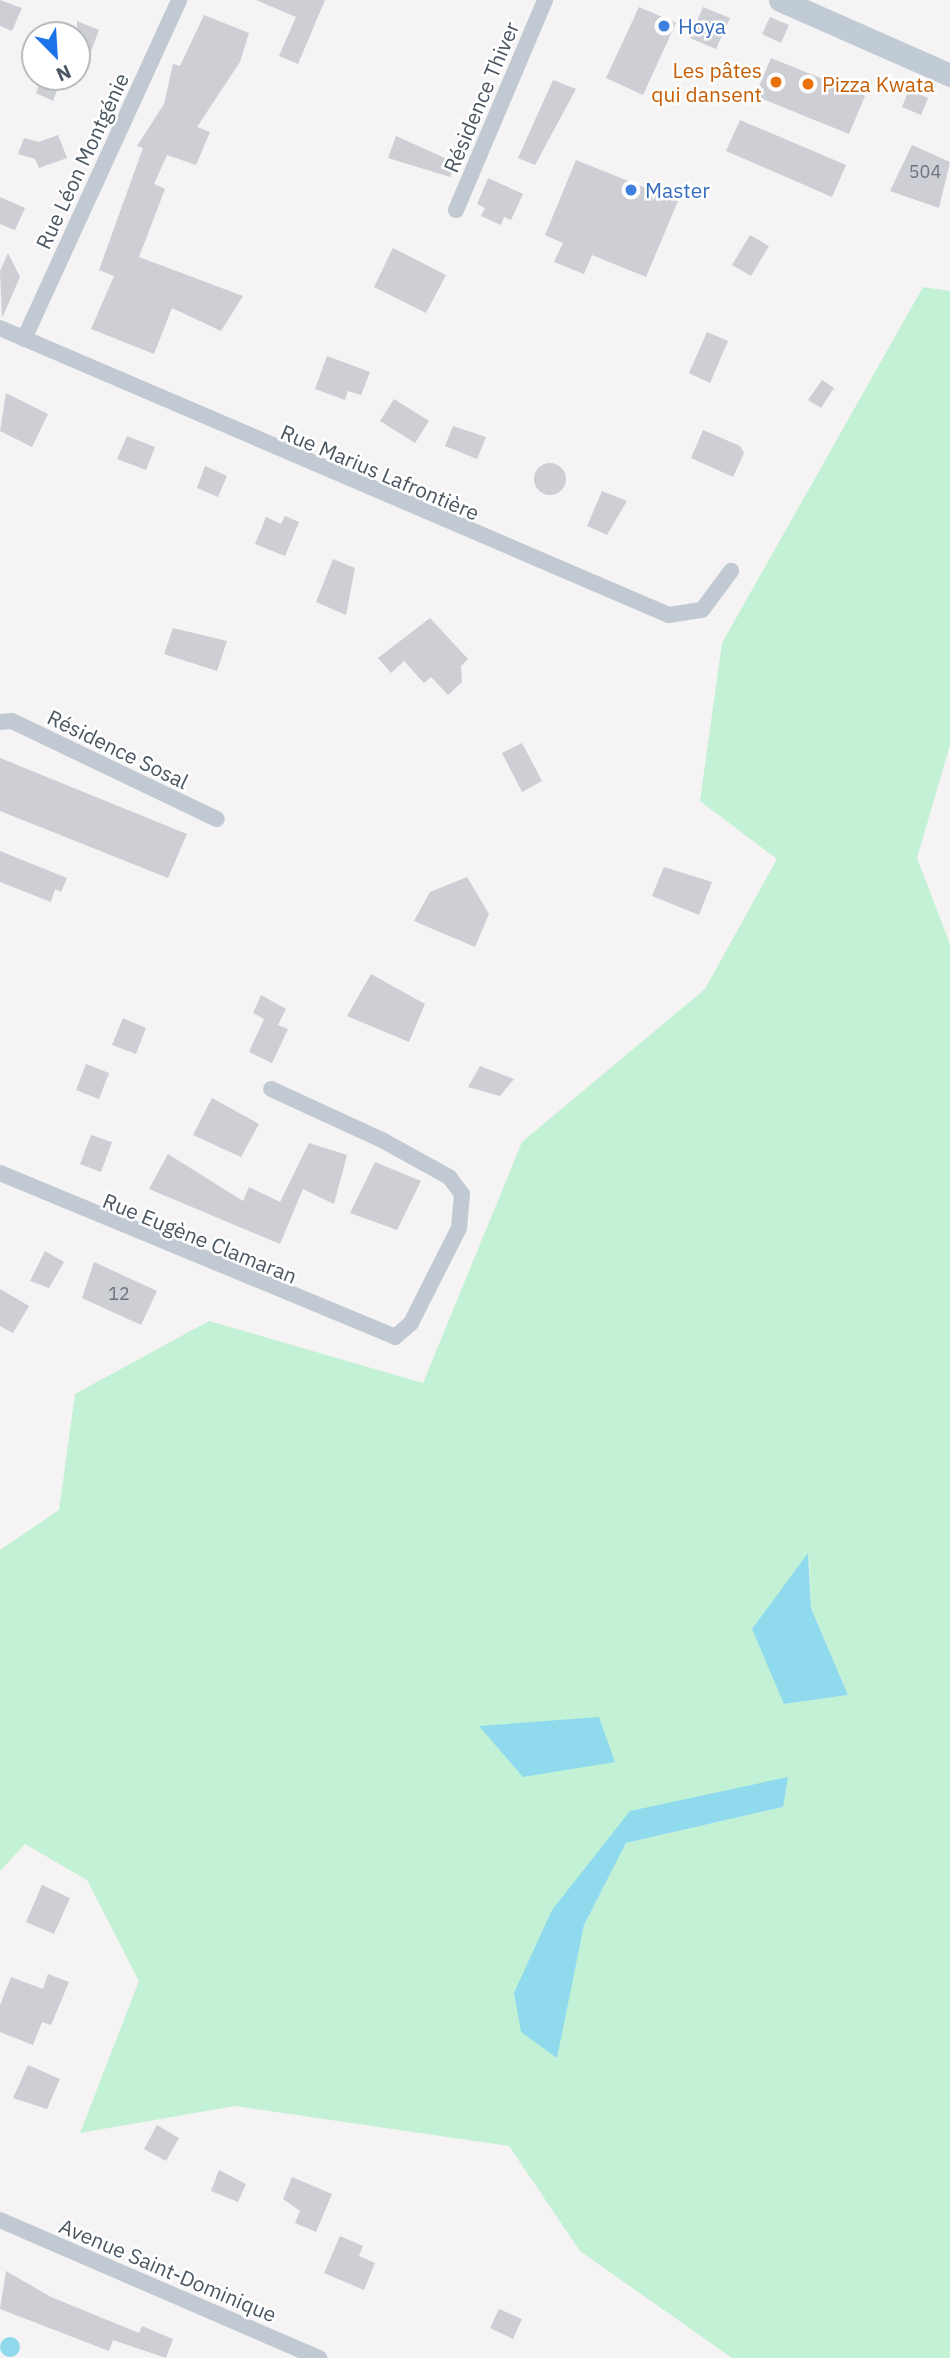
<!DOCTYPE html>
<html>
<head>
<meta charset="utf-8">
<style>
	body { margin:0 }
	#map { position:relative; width:950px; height:2358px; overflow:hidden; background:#f5f3f3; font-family:"IBM Plex Sans",sans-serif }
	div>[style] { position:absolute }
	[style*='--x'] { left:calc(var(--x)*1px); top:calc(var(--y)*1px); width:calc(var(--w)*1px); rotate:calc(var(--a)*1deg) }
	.green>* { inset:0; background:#c3f1d5 }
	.water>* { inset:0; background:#90daee }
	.round { border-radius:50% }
	.building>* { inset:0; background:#cdcfd5 }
	.street>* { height:16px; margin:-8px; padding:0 8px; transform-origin:8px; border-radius:8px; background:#c1cad2 }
	.secondary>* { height:23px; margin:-11.5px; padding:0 11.5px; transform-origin:11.5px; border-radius:11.5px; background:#c1cbd6 }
	.dots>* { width:19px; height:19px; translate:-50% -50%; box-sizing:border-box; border:4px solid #fff; border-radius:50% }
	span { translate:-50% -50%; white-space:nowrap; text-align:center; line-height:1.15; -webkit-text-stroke:5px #fff; paint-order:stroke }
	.number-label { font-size:18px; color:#6b747e }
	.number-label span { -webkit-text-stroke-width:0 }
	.shop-label { font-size:21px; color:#366cbe }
	.left { translate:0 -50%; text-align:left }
	.food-label { font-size:21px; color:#c56008 }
	.right { translate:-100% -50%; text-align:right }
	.street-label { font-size:21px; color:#4a5661 }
	.north { position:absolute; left:21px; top:21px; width:70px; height:70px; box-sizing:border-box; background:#fff; border:2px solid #b7bbc0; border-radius:50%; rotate:156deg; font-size:19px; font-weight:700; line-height:28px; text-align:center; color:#4a5661 }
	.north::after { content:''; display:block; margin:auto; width:24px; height:32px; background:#1a73e8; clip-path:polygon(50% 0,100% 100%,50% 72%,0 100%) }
</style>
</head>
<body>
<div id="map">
	<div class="green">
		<div style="clip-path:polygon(evenodd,923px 287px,950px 291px,950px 745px,917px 858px,950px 944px,950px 2358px,732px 2358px,580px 2251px,509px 2146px,235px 2106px,80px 2133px,139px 1981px,87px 1880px,25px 1844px,0 1871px,0 1550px,59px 1510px,75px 1394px,209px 1321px,423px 1383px,522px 1142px,705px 989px,777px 859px,700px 801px,722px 643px,923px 287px,809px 1554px,811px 1608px,848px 1695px,784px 1704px,809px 1554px,923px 287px,783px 1807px,626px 1843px,584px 1925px,571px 1980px,521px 2032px,630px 1811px,783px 1807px)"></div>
	</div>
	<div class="water">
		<div style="clip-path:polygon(808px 1553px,811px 1608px,848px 1695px,784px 1704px,752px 1629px)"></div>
		<div style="clip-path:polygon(599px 1717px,615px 1762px,523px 1777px,479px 1726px)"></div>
		<div style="clip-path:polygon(788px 1777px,783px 1807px,626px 1843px,584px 1925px,557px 2058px,521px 2032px,514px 1993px,552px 1910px,630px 1811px)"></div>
		<div class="round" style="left:0;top:2337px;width:20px;height:20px"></div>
	</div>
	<div class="building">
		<div style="clip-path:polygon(0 0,22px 8px,12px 31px,0 26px)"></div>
		<div style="clip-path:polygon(256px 0,325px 0,298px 64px,279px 56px,296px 17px)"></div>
		<div style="clip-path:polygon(639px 7px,676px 23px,643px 95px,606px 78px)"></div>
		<div style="clip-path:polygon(703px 7px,730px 18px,716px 49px,690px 38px)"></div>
		<div style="clip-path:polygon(204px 15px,249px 33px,240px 62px,197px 127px,210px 132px,196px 165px,167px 155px,154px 184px,165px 189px,139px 257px,243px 296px,221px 331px,172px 308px,154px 354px,91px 329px,114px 276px,99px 270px,143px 148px,137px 146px,164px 104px,173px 64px,180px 66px)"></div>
		<div style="clip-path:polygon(770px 17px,789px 25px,781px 43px,762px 34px)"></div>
		<div style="clip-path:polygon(77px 21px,99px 30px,90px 54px,77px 49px)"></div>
		<div style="clip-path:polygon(771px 58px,865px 96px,849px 134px,755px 96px)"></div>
		<div style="clip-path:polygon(42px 77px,62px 77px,53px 101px,36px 93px)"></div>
		<div style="clip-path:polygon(553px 80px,576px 89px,535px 165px,518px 158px)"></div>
		<div style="clip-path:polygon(909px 90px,928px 98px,921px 115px,902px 107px)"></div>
		<div style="clip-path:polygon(740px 120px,846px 165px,832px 197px,726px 151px)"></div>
		<div style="clip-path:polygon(58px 135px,67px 158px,39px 168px,35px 159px,18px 154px,24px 138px,39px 142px)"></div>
		<div style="clip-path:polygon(396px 136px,456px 163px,450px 177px,388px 158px)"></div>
		<div style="clip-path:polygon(912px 145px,950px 162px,939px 208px,890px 191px)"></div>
		<div style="clip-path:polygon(576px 160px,678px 201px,646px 277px,592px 255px,584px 274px,554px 262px,563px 243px,545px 235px)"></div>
		<div style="clip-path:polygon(488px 178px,523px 194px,511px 220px,504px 217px,501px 225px,481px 216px,485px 208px,477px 204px)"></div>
		<div style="clip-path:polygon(0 197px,25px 208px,15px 230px,0 224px)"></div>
		<div style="clip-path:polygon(750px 235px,769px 246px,751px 276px,732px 265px)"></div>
		<div style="clip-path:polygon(393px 248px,446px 275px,426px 313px,374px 287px)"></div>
		<div style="clip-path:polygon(8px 253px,20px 277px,2px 318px,0 271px)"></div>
		<div style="clip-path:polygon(707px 332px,728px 341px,710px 383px,689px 373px)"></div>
		<div style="clip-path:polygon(327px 356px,370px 372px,361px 395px,348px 391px,345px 400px,315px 389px)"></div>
		<div style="clip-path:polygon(822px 380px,834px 388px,821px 408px,808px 400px)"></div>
		<div style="clip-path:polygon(6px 393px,48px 414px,32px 447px,0 431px)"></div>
		<div style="clip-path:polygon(394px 399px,429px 421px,415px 443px,380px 421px)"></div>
		<div style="clip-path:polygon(453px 426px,486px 437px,477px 459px,445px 446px)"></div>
		<div style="clip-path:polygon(703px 430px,740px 446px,744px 453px,733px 477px,691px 458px)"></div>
		<div style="clip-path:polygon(127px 436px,155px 447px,146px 470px,117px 459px)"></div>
		<div class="round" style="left:534px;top:463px;width:32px;height:32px"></div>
		<div style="clip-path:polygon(205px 466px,227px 476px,218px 497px,197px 488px)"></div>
		<div style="clip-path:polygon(602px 491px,627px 501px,607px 535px,587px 526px)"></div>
		<div style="clip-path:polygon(285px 516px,299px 522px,285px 556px,255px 544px,266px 517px,281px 524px)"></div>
		<div style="clip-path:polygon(333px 559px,355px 568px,346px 615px,316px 602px)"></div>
		<div style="clip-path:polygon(430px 618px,468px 659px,461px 666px,462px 682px,448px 695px,431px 677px,424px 683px,404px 661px,391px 673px,378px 658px)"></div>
		<div style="clip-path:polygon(173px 628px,227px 641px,217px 671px,164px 654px)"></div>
		<div style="clip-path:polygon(522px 743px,542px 781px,522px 792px,502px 753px)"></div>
		<div style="clip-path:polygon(0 758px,187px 834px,168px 878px,0 811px)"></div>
		<div style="clip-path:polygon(0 851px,67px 878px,61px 892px,55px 889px,51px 902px,0 882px)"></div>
		<div style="clip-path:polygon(664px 867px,712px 882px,699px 915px,652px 896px)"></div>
		<div style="clip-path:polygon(467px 877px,489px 914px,475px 947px,414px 921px,430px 892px)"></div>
		<div style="clip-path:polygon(371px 974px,425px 1004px,409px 1042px,347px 1016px)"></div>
		<div style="clip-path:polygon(261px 995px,286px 1009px,278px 1025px,288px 1029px,272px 1063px,249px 1052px,264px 1019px,253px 1013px)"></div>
		<div style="clip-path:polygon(123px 1018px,146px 1028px,136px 1054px,112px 1045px)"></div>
		<div style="clip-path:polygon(86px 1064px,109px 1073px,99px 1099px,76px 1090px)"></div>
		<div style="clip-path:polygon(480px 1066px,514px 1079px,500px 1096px,468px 1087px)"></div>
		<div style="clip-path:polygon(212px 1098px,259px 1124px,241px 1157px,193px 1135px)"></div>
		<div style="clip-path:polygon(91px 1135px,112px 1142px,101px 1172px,80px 1164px)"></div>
		<div style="clip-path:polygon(309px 1143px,347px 1155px,334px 1204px,303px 1189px,280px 1244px,149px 1189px,168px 1154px,243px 1201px,249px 1187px,280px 1202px)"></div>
		<div style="clip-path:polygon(375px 1162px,421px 1181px,397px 1230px,350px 1213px)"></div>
		<div style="clip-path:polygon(45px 1251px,64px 1262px,49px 1288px,30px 1281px)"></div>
		<div style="clip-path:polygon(94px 1262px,157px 1291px,141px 1325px,82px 1298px)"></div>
		<div style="clip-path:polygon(0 1289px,29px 1306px,13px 1333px,0 1326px)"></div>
		<div style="clip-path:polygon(42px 1885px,70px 1898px,54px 1934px,26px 1922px)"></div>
		<div style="clip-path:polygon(48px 1974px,69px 1982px,51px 2025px,42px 2022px,33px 2045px,0 2032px,0 2005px,11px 1977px,43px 1989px)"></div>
		<div style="clip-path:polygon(28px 2065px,60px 2079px,47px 2109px,13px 2098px)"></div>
		<div style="clip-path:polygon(157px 2125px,179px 2138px,166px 2161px,144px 2149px)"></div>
		<div style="clip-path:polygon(219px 2170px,246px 2184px,238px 2202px,211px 2191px)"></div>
		<div style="clip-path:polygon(292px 2177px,332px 2194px,316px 2232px,295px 2223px,300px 2211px,283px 2199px)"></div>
		<div style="clip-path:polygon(340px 2236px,363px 2246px,359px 2256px,375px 2263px,364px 2290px,324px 2273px)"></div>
		<div style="clip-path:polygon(6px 2271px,51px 2297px,139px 2333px,142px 2326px,173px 2339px,166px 2358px,113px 2340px,109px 2351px,0 2309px)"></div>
		<div style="clip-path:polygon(499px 2309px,522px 2319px,513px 2339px,490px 2328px)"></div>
	</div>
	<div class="street">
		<div style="--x:456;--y:210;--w:228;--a:-67"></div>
		<div style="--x:0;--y:328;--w:728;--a:23.22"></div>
		<div style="--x:669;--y:615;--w:33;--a:-9"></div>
		<div style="--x:702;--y:610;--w:49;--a:-53.4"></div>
		<div style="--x:24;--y:339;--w:373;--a:-65.4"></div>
		<div style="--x:0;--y:722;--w:12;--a:-5"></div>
		<div style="--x:12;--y:721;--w:227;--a:25.6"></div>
		<div style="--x:0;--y:1173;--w:428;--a:22.5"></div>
		<div style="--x:395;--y:1337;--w:21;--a:-41"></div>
		<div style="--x:411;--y:1323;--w:106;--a:-63.2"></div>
		<div style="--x:459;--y:1228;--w:34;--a:-85"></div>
		<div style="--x:462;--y:1194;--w:21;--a:-127"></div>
		<div style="--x:449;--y:1177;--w:77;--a:-151.1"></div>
		<div style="--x:382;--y:1140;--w:122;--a:-155.3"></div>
		<div style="--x:0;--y:2220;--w:348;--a:23.4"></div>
	</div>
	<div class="secondary">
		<div style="--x:780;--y:0;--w:186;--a:23.8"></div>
	</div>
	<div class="dots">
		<div style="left:664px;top:26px;background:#3f7fe0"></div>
		<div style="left:776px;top:82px;background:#e8710a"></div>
		<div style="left:808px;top:84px;background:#e8710a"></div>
		<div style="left:631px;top:190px;background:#3f7fe0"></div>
	</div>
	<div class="number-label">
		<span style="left:925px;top:172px">504</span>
		<span style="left:119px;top:1294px">12</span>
	</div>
	<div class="shop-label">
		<span class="left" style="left:678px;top:26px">Hoya</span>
		<span class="left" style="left:645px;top:190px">Master</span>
	</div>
	<div class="food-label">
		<span class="right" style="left:762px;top:82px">Les pâtes<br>qui dansent</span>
		<span class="left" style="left:822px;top:84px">Pizza Kwata</span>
	</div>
	<div class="street-label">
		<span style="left:481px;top:97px;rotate:-67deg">Résidence Thiver</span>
		<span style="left:82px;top:161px;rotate:-65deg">Rue Léon Montgénie</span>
		<span style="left:380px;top:472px;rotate:23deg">Rue Marius Lafrontière</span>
		<span style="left:118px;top:749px;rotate:26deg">Résidence Sosal</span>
		<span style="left:200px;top:1238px;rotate:22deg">Rue Eugène Clamaran</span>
		<span style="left:168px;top:2270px;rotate:23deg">Avenue Saint-Dominique</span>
	</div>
	<div class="north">N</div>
</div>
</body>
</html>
